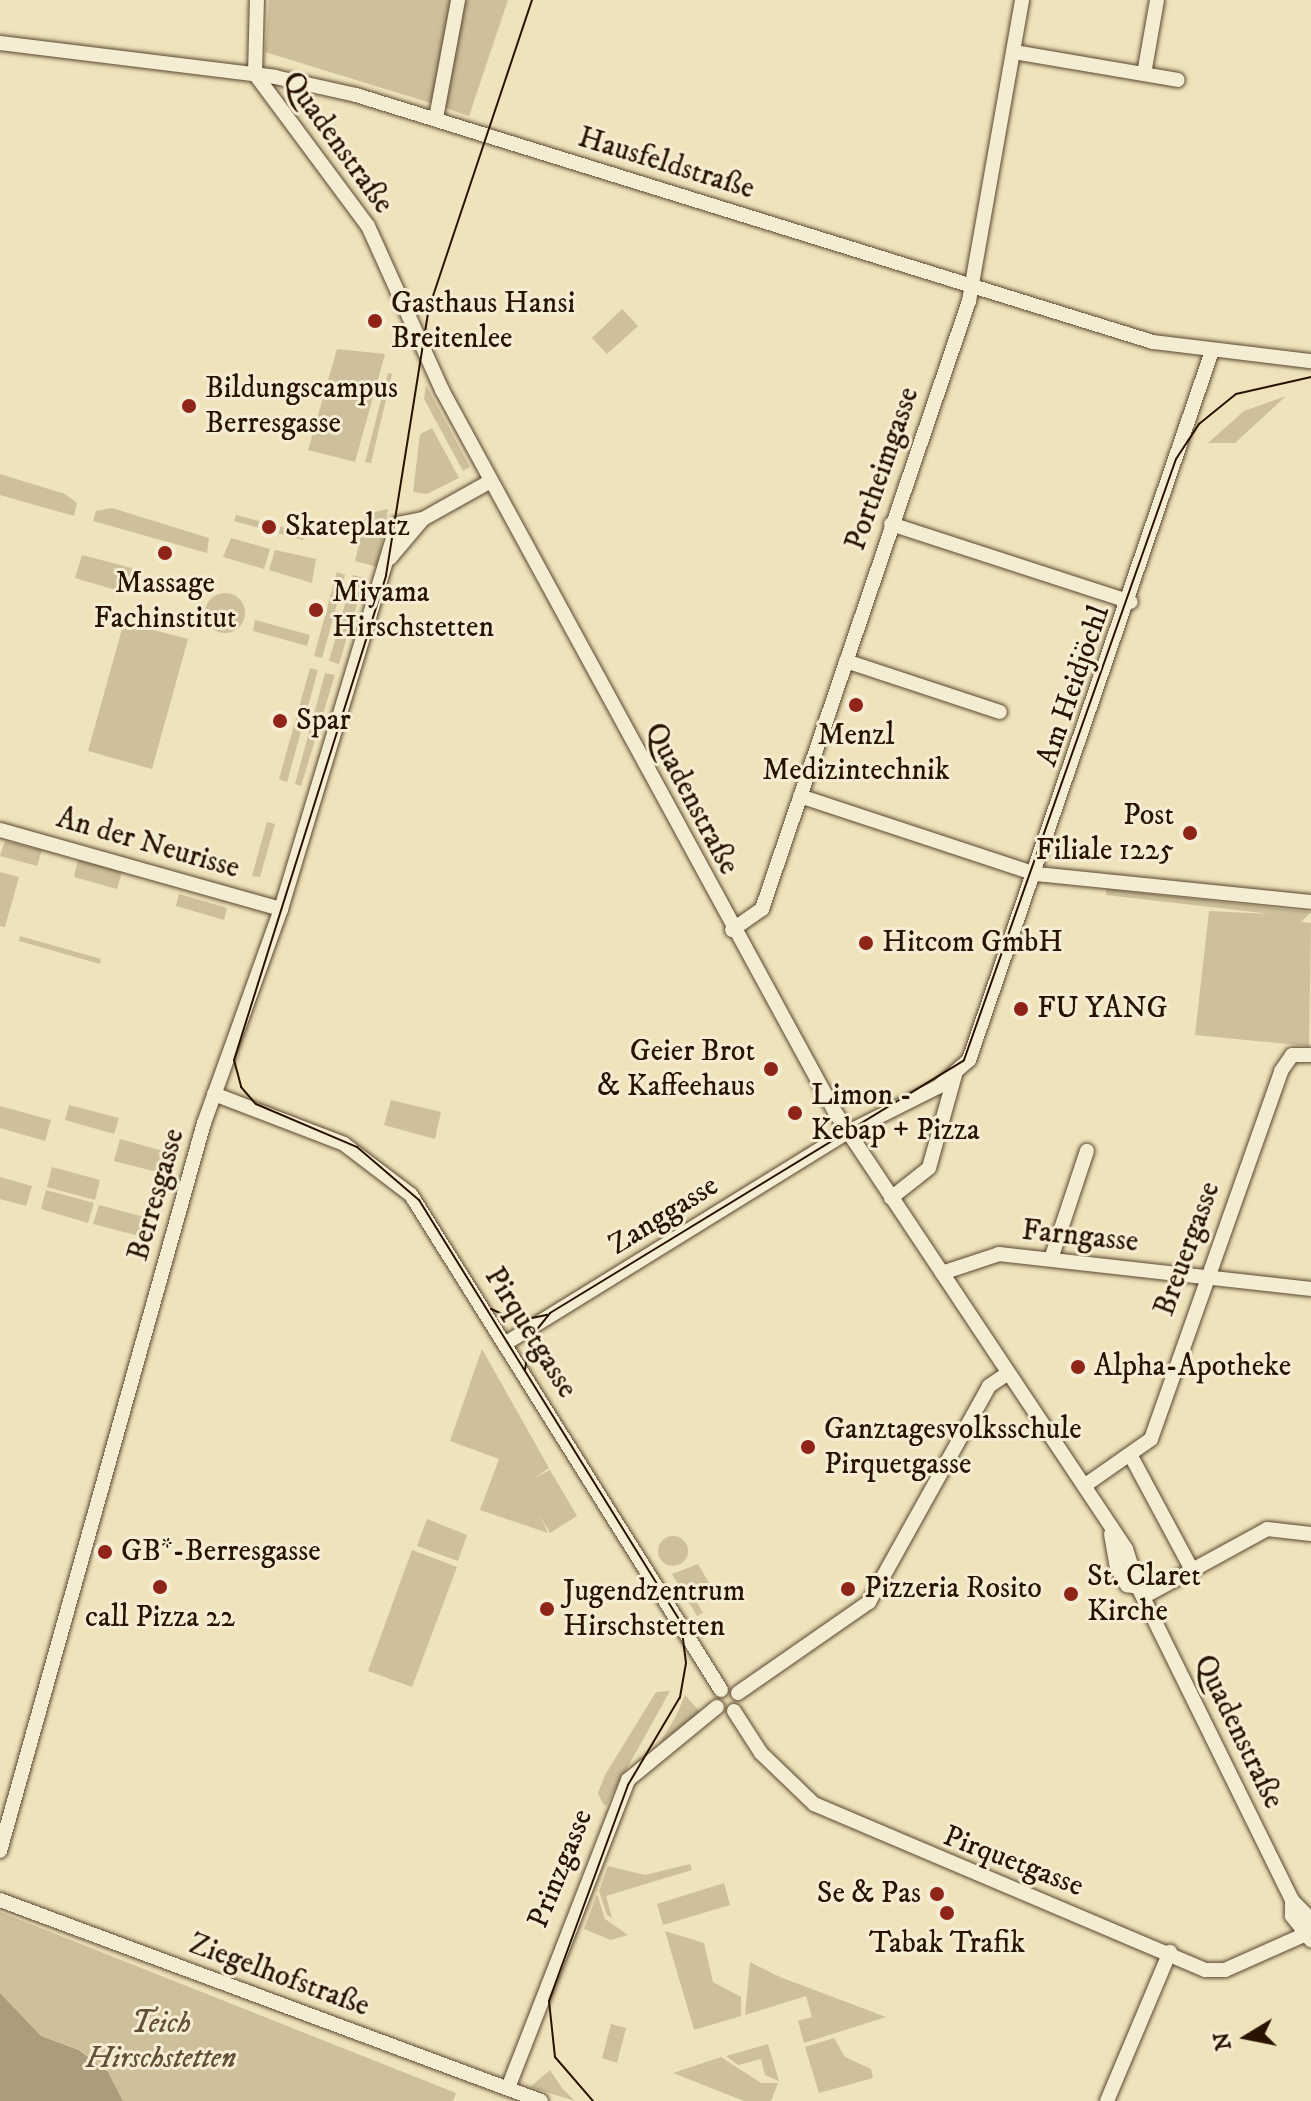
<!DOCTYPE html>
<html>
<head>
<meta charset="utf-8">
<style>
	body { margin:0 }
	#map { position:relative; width:1311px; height:2101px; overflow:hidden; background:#efe3bb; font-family:"IM FELL DW Pica",serif }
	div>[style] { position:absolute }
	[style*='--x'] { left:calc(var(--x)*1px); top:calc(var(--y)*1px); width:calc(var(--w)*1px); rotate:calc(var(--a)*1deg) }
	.green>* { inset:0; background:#cdc09b }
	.round { border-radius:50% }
	.water>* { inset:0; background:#ab9c7b }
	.roads { filter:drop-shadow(0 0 2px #5a472f) drop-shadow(0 0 2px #5a472f) }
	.minor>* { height:14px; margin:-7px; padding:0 7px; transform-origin:7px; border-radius:7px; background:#f5edd3 }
	.tram>* { height:2px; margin:-1px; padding:0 1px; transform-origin:1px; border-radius:1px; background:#281300 }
	.dots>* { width:22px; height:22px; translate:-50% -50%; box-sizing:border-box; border:4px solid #f5edd3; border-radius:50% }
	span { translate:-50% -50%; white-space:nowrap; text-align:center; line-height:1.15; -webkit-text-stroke:6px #f5edd3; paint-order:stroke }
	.street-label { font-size:30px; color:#281300 }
	.poi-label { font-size:30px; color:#281300 }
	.left { translate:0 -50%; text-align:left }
	.right { translate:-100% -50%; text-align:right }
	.park-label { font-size:30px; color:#625036; font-style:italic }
	.north { position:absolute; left:1207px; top:1997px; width:80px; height:80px; -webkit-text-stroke:6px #f5edd3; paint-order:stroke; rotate:260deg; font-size:22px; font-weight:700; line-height:32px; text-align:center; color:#281300 }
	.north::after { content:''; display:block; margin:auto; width:28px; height:36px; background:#281300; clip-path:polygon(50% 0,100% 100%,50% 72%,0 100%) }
</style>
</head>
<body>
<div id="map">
	<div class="green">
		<div style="clip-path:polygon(269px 0,453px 0,434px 104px,265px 52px)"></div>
		<div style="clip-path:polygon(463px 0,508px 0,469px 116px,442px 107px)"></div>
		<div style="clip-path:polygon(622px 309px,638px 326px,607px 354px,592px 338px)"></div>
		<div style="clip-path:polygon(337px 349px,385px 354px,355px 462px,308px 450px)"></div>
		<div style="clip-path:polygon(388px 373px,392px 374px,371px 463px,365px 462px)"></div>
		<div style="clip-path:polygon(426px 385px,470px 467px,463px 471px,424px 399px)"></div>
		<div style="clip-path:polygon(1286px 396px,1235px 443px,1208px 443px,1244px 411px)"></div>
		<div style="clip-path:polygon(432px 428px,459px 478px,427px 494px,413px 492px,420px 434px)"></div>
		<div style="clip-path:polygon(0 474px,65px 494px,77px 503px,74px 516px,0 495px)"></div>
		<div style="clip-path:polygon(112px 508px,209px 538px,207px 553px,93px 521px,96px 511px)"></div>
		<div style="clip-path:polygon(388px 509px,377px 567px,355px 561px,366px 514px)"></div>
		<div style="clip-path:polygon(236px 515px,305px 533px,303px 540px,234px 521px)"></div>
		<div style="clip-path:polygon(231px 538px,270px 549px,264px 569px,223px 557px)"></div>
		<div style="clip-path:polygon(275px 550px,316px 559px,312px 583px,269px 570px)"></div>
		<div style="clip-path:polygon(82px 555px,132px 568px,126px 593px,75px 578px)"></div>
		<div style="clip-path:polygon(337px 572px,345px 575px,322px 658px,314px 656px)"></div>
		<div style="clip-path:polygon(353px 575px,365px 578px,339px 664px,329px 661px)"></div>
		<div class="round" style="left:205px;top:593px;width:40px;height:40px"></div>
		<div style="clip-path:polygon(255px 620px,310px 635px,307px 646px,253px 631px)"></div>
		<div style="clip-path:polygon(124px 622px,188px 639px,152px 769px,88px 751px)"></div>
		<div style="clip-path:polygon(310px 668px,318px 670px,287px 782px,279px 779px)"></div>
		<div style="clip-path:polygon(325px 673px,335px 675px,301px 786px,295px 784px)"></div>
		<div style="clip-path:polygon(267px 822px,275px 824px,260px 877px,252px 876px)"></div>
		<div style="clip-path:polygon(5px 841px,42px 850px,37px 866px,0 856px)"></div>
		<div style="clip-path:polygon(78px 860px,122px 872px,117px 889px,74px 877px)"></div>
		<div style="clip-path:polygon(0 872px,19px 877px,5px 927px,0 926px)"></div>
		<div style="clip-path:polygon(1106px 889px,1311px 912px,1301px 922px,1311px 923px,1309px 1046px,1195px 1035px,1209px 911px,1271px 914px,1106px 895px)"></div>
		<div style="clip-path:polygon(179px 894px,227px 908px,224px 920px,176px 906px)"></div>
		<div style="clip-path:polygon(20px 936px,101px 959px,100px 964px,19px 941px)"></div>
		<div style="clip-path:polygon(391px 1100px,441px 1112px,435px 1139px,384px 1125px)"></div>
		<div style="clip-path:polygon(69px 1105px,119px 1118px,114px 1134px,65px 1120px)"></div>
		<div style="clip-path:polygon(0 1106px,51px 1120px,45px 1141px,0 1128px)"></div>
		<div style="clip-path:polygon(120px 1139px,167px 1152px,161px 1173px,114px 1161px)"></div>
		<div style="clip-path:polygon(52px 1167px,100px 1180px,95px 1200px,47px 1187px)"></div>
		<div style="clip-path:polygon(0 1177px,32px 1186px,26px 1206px,0 1199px)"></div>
		<div style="clip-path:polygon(46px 1190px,94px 1203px,88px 1223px,41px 1209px)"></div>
		<div style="clip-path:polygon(99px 1205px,148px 1218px,143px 1237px,93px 1224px)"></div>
		<div style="clip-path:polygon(482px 1349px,549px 1468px,533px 1479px,550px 1470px,577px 1516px,550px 1533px,539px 1514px,548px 1533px,480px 1510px,499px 1459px,450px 1441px)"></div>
		<div style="clip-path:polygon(427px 1519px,467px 1535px,458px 1561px,417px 1546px)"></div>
		<div class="round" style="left:658px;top:1536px;width:30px;height:30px"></div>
		<div style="clip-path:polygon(412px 1550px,457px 1567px,412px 1687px,368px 1671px)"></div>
		<div style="clip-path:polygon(698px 1564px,709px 1583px,692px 1594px,703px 1613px,697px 1616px,672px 1574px)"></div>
		<div style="clip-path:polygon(670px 1691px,606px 1806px,603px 1804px,598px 1793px,605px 1775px,656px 1692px)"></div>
		<div style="clip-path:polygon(685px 1695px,700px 1712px,659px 1744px,676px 1716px)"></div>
		<div style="clip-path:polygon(690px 1864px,692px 1870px,606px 1896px,612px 1918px,607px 1915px,599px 1891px,608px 1866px,645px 1875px)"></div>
		<div style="clip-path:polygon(724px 1883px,730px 1905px,663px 1925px,657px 1904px)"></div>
		<div style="clip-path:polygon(597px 1894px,605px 1919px,628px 1935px,611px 1940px,584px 1929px)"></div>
		<div style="clip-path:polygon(0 1912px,456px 2093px,453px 2101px,123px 2101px,108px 2072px,80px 2050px,41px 2036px,0 1993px)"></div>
		<div style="clip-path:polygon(665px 1931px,704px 1943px,713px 1982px,741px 1997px,741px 2016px,694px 2030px)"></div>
		<div style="clip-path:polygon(750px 1962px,780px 1977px,886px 2017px,804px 2043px,798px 2021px,812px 2017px,806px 1996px,745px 2015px)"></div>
		<div style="clip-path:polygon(611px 2024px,626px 2028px,617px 2063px,602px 2058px)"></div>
		<div style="clip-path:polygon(834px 2038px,845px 2057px,871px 2069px,873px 2078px,819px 2093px,805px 2047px)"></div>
		<div style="clip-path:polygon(768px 2044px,779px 2081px,765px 2075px,761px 2059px,738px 2065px,726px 2056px)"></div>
		<div style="clip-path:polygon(721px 2057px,761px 2083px,778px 2083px,771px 2101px,744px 2101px,673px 2073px)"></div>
		<div style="clip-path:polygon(550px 2070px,562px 2088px,575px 2101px,530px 2087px)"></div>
	</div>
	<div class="water">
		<div style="clip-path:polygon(0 1993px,41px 2036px,79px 2050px,108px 2072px,123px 2101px,0 2101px)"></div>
	</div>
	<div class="roads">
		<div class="minor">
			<div style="--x:0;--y:43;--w:277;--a:7"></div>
			<div style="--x:275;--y:77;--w:83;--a:12.5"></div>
			<div style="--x:356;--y:95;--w:834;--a:17.22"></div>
			<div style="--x:1153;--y:342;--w:159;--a:6.9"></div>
			<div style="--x:1014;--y:52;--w:166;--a:9.7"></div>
			<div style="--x:255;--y:74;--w:189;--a:53.4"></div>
			<div style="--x:368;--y:226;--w:180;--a:65.7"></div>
			<div style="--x:442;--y:390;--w:822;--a:61.44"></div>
			<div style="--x:835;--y:1112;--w:525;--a:56.34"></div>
			<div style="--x:1126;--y:1549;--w:40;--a:72"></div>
			<div style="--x:1138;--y:1587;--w:349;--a:63.8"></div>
			<div style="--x:1292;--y:1900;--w:16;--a:90"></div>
			<div style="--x:1292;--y:1916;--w:31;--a:52"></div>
			<div style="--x:255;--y:74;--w:74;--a:-88.5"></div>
			<div style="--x:1144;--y:74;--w:75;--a:-80"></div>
			<div style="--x:436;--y:118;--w:120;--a:-79.4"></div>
			<div style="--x:891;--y:524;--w:252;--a:18"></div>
			<div style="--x:390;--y:558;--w:51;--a:-49.8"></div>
			<div style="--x:423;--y:519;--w:78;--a:-29.2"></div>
			<div style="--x:846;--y:661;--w:162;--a:18.3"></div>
			<div style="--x:800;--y:796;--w:249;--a:18.3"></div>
			<div style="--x:1036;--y:874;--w:276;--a:5.8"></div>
			<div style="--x:0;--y:830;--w:292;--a:15.7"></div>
			<div style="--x:732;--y:930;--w:37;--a:-35"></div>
			<div style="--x:762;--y:909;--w:642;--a:-71.2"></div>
			<div style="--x:969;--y:301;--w:306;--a:-80"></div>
			<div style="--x:214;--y:1094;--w:139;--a:21"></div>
			<div style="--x:344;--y:1144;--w:84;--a:37.3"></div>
			<div style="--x:411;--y:1195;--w:584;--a:57.94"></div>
			<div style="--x:891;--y:1198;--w:48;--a:-38.3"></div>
			<div style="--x:929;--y:1168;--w:97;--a:-74.4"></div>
			<div style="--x:1051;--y:1259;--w:114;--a:-71.6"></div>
			<div style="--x:942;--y:1273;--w:60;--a:-18.4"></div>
			<div style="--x:999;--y:1254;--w:314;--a:6.4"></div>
			<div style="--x:506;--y:1343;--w:402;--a:-31.7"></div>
			<div style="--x:848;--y:1132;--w:101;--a:-26.6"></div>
			<div style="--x:938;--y:1087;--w:41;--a:-41.1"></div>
			<div style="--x:969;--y:1060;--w:746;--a:-71.08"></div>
			<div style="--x:1132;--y:1458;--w:127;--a:61.8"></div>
			<div style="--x:1084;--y:1486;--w:82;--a:-35"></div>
			<div style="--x:1151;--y:1439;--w:390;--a:-70.5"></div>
			<div style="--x:1281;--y:1071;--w:19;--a:-55"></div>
			<div style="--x:1292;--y:1055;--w:19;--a:0"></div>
			<div style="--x:1111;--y:1534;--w:34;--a:80"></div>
			<div style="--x:1117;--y:1567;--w:21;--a:61"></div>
			<div style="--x:1127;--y:1585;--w:11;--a:10"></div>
			<div style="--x:1143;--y:1597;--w:141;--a:-28.7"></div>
			<div style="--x:1267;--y:1529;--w:44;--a:6.5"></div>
			<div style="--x:738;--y:1693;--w:160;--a:-34.8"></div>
			<div style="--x:869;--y:1602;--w:247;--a:-60.9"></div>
			<div style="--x:989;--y:1386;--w:23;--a:-34"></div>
			<div style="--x:734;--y:1711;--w:50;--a:57.3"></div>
			<div style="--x:761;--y:1753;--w:74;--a:43.9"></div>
			<div style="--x:814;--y:1804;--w:425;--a:23"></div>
			<div style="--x:1205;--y:1970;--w:20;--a:0"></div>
			<div style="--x:1225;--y:1970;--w:91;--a:-24"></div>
			<div style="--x:0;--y:1851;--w:756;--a:-74.35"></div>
			<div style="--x:204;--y:1123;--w:227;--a:-70.2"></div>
			<div style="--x:281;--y:909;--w:402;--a:-73.2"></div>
			<div style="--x:397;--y:524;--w:26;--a:-11"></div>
			<div style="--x:0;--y:1900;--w:577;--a:20.38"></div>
			<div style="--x:1292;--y:1900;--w:28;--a:46"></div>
			<div style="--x:508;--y:2088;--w:331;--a:-68.7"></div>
			<div style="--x:628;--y:1780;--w:115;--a:-39.4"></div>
			<div style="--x:1107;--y:2101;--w:162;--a:-67.1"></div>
		</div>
	</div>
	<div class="tram">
		<div style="--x:532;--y:0;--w:324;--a:108.5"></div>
		<div style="--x:429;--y:307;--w:272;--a:99.1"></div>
		<div style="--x:386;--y:576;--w:507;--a:107.43"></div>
		<div style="--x:234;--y:1060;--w:28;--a:75"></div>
		<div style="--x:241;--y:1087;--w:23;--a:49"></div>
		<div style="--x:256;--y:1104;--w:110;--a:23.1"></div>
		<div style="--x:357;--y:1147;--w:82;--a:40.5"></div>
		<div style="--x:419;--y:1200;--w:498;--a:58.2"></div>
		<div style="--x:681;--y:1623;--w:40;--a:82.9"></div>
		<div style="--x:686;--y:1663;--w:35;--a:100"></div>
		<div style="--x:680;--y:1697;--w:102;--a:120.6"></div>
		<div style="--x:628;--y:1785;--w:230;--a:110.1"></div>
		<div style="--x:549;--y:2001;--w:56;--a:83.9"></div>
		<div style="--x:555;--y:2057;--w:58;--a:49.2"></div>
		<div style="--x:491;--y:1309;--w:30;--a:24"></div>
		<div style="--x:518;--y:1321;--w:30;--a:-12"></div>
		<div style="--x:525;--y:1370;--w:32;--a:-81"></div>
		<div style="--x:530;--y:1338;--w:32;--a:-51"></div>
		<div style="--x:550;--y:1313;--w:485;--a:-31.4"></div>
		<div style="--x:964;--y:1060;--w:637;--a:-70.57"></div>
		<div style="--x:1176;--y:459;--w:42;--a:-56.7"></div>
		<div style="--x:1199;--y:424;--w:48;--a:-39"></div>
		<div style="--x:1236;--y:394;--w:77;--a:-12.8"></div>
	</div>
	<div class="dots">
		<div style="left:375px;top:321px;background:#8f2418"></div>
		<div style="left:189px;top:406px;background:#8f2418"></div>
		<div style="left:269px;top:527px;background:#8f2418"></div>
		<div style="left:165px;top:553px;background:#8f2418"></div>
		<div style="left:316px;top:610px;background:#8f2418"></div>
		<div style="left:856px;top:705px;background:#8f2418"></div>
		<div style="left:280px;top:721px;background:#8f2418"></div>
		<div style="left:1190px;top:833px;background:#8f2418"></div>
		<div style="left:866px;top:943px;background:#8f2418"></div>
		<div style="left:1021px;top:1009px;background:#8f2418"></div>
		<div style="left:771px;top:1069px;background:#8f2418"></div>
		<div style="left:795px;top:1113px;background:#8f2418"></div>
		<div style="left:1078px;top:1367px;background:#8f2418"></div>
		<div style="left:808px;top:1447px;background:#8f2418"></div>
		<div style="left:105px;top:1552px;background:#8f2418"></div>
		<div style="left:160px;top:1587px;background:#8f2418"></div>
		<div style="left:848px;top:1589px;background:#8f2418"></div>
		<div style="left:1071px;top:1594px;background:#8f2418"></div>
		<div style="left:547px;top:1609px;background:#8f2418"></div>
		<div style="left:937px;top:1894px;background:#8f2418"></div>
		<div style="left:947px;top:1913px;background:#8f2418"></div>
	</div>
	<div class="street-label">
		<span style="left:337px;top:143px;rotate:54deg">Quadenstraße</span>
		<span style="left:666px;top:164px;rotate:17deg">Hausfeldstraße</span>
		<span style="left:883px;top:469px;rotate:-71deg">Portheimgasse</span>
		<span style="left:1074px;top:686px;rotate:-71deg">Am Heidjöchl</span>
		<span style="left:691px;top:799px;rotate:62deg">Quadenstraße</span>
		<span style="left:148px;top:844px;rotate:16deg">An der Neurisse</span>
		<span style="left:157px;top:1195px;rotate:-74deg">Berresgasse</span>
		<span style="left:664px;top:1216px;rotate:-32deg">Zanggasse</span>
		<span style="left:1080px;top:1237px;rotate:6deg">Farngasse</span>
		<span style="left:1188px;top:1249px;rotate:-70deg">Breuergasse</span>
		<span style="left:530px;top:1333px;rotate:58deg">Pirquetgasse</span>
		<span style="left:1238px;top:1732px;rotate:64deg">Quadenstraße</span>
		<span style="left:1013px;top:1862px;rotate:21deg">Pirquetgasse</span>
		<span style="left:561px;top:1869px;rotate:-68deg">Prinzgasse</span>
		<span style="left:279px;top:1976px;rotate:20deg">Ziegelhofstraße</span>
	</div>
	<div class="poi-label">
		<span class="left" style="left:391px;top:321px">Gasthaus Hansi<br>Breitenlee</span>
		<span class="left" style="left:205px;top:406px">Bildungscampus<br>Berresgasse</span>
		<span class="left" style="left:285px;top:527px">Skateplatz</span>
		<span style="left:165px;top:601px">Massage<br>Fachinstitut</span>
		<span class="left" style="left:332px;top:610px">Miyama<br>Hirschstetten</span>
		<span class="left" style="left:296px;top:721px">Spar</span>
		<span style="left:856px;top:753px">Menzl<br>Medizintechnik</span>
		<span class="right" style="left:1174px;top:833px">Post<br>Filiale 1225</span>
		<span class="left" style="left:882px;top:943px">Hitcom GmbH</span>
		<span class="left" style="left:1037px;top:1009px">FU YANG</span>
		<span class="right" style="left:755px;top:1069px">Geier Brot<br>&amp; Kaffeehaus</span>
		<span class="left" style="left:811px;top:1113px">Limon -<br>Kebap + Pizza</span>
		<span class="left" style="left:1094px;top:1367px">Alpha-Apotheke</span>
		<span class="left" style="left:824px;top:1447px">Ganztagesvolksschule<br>Pirquetgasse</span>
		<span class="left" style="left:121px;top:1552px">GB*-Berresgasse</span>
		<span class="left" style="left:1087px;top:1594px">St. Claret<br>Kirche</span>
		<span class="left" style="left:864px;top:1589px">Pizzeria Rosito</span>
		<span class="left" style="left:563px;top:1609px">Jugendzentrum<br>Hirschstetten</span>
		<span style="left:160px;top:1618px">call Pizza 22</span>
		<span class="right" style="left:921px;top:1894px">Se &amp; Pas</span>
		<span style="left:947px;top:1944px">Tabak Trafik</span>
	</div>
	<div class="park-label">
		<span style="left:161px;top:2041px">Teich<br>Hirschstetten</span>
	</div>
	<div class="north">N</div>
</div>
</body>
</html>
